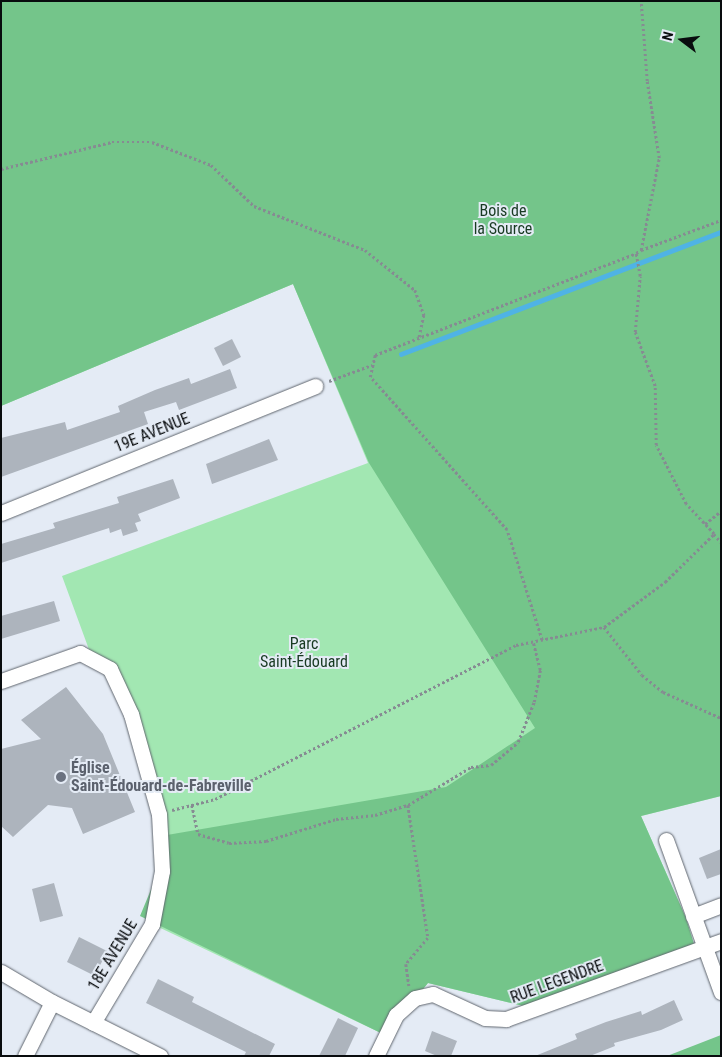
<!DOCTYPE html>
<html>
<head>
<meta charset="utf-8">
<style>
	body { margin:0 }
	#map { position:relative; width:722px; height:1057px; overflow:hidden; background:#e4ebf5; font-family:"Roboto Condensed",sans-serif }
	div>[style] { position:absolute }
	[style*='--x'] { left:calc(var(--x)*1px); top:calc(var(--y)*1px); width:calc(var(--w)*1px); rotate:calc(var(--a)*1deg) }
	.green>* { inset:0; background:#a2e7b2 }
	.forest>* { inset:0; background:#74c58a }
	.stream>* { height:4.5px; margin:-2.25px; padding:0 2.25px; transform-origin:2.25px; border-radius:2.25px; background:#4fb3e5 }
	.building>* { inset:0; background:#adb4bd }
	.path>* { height:2.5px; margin-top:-1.25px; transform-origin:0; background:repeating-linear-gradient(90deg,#868b92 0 2.5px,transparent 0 5px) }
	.roads { filter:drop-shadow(0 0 1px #60666e) drop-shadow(0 0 1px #60666e) }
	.street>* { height:15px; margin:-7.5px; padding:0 7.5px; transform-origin:7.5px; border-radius:7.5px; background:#fff }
	.dots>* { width:14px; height:14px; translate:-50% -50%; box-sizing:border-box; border:2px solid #e4ebf5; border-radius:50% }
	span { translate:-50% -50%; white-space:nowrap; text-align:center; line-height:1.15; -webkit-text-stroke:4px #e4ebf5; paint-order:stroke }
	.park-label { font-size:16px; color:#183a22 }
	.street-label { font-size:16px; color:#090c0e }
	.worship-label { font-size:16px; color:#5b616d; font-weight:700 }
	.left { translate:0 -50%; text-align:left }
	.frame { position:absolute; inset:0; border:2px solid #090c0e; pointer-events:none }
	.north { position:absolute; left:657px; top:15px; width:50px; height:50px; -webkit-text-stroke:4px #e4ebf5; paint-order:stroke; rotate:285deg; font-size:14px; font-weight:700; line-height:20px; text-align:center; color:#090c0e }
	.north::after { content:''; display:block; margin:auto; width:18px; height:22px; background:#090c0e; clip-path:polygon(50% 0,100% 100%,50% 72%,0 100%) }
</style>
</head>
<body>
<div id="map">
	<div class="green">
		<div style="clip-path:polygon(1px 1px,721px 1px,721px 796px,641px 816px,686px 918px,536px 1009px,428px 983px,385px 1035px,152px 924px,162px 871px,151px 806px,122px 679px,91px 655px,62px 576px,368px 463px,293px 284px,1px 406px)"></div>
	</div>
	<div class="forest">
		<div style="clip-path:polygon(1px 1px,721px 1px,721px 796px,641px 816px,686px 918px,695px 947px,536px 1009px,428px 983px,385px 1035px,140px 916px,157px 875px,167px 835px,446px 787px,535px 728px,369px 463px,293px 284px,1px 406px)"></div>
		<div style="clip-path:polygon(721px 1035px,721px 1056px,667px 1056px)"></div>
	</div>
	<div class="stream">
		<div style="--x:401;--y:354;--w:342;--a:-20.9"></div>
	</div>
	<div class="building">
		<div style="clip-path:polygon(232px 339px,241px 357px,223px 366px,214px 348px)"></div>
		<div style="clip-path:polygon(230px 369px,237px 388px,179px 410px,176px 402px,144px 412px,148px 424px,1px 477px,1px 438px,65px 422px,67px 430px,120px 412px,118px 406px,155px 390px,189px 378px,191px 384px)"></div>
		<div style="clip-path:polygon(269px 439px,278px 460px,212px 484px,206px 464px)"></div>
		<div style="clip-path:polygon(173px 479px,180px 498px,138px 514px,141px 521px,135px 523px,138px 531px,123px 536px,121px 529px,110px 533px,109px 528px,1px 563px,1px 544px,55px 528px,53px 523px,119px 503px,117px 497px)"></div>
		<div style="clip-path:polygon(54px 601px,60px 621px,1px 639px,1px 616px)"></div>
		<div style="clip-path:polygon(66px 687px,103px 734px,135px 812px,83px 834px,72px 808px,48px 805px,13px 837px,1px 826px,1px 749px,41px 739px,21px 720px)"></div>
		<div style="clip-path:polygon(721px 849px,721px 874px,707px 879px,699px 858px)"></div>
		<div style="clip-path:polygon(54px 883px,63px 916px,40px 922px,32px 889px)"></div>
		<div style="clip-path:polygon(79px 937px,107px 951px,95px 976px,67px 962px)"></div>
		<div style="clip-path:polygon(158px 979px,194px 997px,192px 1002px,275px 1044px,269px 1056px,244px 1056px,246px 1052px,146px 1003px)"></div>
		<div style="clip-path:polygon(674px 1000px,683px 1020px,661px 1030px,614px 1043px,615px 1046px,590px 1056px,535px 1056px,577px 1039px,575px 1034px,606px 1022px,641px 1011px,642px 1015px)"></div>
		<div style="clip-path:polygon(338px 1018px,358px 1028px,345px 1056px,319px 1056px)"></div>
		<div style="clip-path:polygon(432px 1031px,457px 1041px,451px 1056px,437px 1056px,425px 1051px)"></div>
	</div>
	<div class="path">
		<div style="--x:1;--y:169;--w:114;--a:-13.7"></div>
		<div style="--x:112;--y:142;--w:40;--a:0"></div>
		<div style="--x:152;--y:142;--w:63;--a:21.3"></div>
		<div style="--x:211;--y:165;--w:59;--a:43.6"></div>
		<div style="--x:254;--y:206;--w:119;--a:21.6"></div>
		<div style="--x:365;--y:250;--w:64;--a:38.7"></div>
		<div style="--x:415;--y:290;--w:27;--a:70"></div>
		<div style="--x:424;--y:315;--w:25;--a:102"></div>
		<div style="--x:641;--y:250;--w:85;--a:-20.6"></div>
		<div style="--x:329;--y:381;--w:46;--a:-20.4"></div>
		<div style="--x:705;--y:524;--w:21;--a:-39"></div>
		<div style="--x:714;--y:534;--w:11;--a:49"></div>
		<div style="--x:604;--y:627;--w:61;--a:51.6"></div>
		<div style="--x:642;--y:675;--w:27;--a:39"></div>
		<div style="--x:663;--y:692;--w:64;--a:24.1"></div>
		<div style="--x:542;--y:640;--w:115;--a:-107.7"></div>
		<div style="--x:507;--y:530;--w:205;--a:-131.8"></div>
		<div style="--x:370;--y:377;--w:23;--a:-77"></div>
		<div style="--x:375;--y:355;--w:280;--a:-21.3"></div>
		<div style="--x:192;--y:805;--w:30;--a:78"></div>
		<div style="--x:198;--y:834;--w:32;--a:16"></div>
		<div style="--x:229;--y:843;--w:37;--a:-3"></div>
		<div style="--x:266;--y:841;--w:73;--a:-17.4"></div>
		<div style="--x:336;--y:819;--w:39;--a:-6"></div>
		<div style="--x:375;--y:815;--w:34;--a:-17"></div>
		<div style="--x:408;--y:805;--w:74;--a:-31.1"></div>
		<div style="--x:471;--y:767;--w:20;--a:-6"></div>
		<div style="--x:491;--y:765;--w:35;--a:-40"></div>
		<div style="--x:518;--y:742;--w:43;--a:-68.2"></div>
		<div style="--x:534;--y:702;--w:33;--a:-79"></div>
		<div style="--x:540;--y:670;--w:29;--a:-104"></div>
		<div style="--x:408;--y:805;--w:134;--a:81.4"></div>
		<div style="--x:428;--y:938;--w:34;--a:130"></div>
		<div style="--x:406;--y:964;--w:22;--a:82"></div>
		<div style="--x:172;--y:810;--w:44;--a:-14.3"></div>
		<div style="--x:215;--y:799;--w:338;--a:-27.1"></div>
		<div style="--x:516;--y:645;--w:90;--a:-11.6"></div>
		<div style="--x:604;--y:627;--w:76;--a:-36.4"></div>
		<div style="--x:665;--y:582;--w:69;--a:-44.4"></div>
		<div style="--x:714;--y:534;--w:41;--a:-133"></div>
		<div style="--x:686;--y:504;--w:66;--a:-117"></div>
		<div style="--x:656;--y:445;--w:59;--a:-91"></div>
		<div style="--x:655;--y:386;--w:58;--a:-110.3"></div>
		<div style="--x:635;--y:332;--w:56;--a:-84.9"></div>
		<div style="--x:640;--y:276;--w:23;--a:-100"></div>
		<div style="--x:636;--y:253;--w:6;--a:-31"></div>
		<div style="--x:641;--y:250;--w:94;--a:-78.9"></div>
		<div style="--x:659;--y:158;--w:78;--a:-98.9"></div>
		<div style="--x:647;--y:81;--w:80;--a:-94.3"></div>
	</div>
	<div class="roads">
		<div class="street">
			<div style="--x:1;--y:513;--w:339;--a:-22"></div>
			<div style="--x:1;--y:681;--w:84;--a:-19.5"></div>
			<div style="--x:80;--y:653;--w:34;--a:28"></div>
			<div style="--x:110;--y:669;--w:50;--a:65"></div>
			<div style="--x:131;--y:714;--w:104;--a:74.4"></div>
			<div style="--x:159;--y:814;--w:57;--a:87"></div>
			<div style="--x:162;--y:871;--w:54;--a:100.7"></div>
			<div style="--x:152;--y:924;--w:115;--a:120.8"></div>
			<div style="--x:666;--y:840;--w:162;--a:70.1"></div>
			<div style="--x:693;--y:916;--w:30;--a:-21"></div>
			<div style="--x:1;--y:972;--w:59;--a:30.5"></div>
			<div style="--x:52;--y:1002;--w:121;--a:26.6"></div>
			<div style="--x:25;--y:1056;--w:60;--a:-63.4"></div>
			<div style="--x:376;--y:1056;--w:46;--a:-64"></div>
			<div style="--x:396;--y:1015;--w:25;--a:-42"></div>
			<div style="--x:415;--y:998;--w:18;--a:-13"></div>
			<div style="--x:433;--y:994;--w:57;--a:24.8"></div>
			<div style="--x:485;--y:1018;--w:21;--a:3"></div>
			<div style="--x:506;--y:1019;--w:229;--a:-19.9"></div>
		</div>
	</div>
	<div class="dots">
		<div style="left:61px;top:777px;background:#6b7280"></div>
	</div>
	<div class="park-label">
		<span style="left:503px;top:220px">Bois de<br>la Source</span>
		<span style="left:304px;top:653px">Parc<br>Saint-Édouard</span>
	</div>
	<div class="street-label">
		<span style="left:152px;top:433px;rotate:-22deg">19E AVENUE</span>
		<span style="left:113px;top:955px;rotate:-59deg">18E AVENUE</span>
		<span style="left:557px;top:982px;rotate:-20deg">RUE LEGENDRE</span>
	</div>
	<div class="worship-label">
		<span class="left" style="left:71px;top:777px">Église<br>Saint-Édouard-de-Fabreville</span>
	</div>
	<div class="frame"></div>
	<div class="north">N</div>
</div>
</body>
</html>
